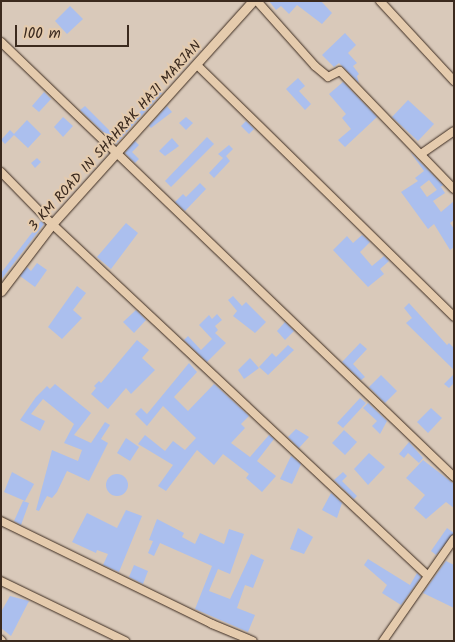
<!DOCTYPE html>
<html>
<head>
<meta charset="utf-8">
<style>
	body { margin:0 }
	#map { position:relative; width:455px; height:642px; overflow:hidden; background:#d9c9ba; font-family:Kalam,sans-serif }
	div>[style] { position:absolute }
	[style*='--x'] { left:calc(var(--x)*1px); top:calc(var(--y)*1px); width:calc(var(--w)*1px); rotate:calc(var(--a)*1deg) }
	.building>* { inset:0; background:#abbfee }
	.round { border-radius:50% }
	.roads { filter:drop-shadow(0 0 1px #3b2a1e) drop-shadow(0 0 1px #3b2a1e) }
	.minor>* { height:8px; margin:-4px; padding:0 4px; transform-origin:4px; border-radius:4px; background:#e5cbad }
	.tertiary>* { height:9px; margin:-4.5px; padding:0 4.5px; transform-origin:4.5px; border-radius:4.5px; background:#e5cbad }
	span { translate:-50% -50%; white-space:nowrap; text-align:center; line-height:1.15; -webkit-text-stroke:4px #e5cbad; paint-order:stroke }
	.street-label { font-size:14px; color:#3b2a1e }
	.frame { position:absolute; inset:0; border:2px solid #3b2a1e; pointer-events:none }
	.scale { position:absolute; left:15px; top:25px; width:114px; height:22px; box-sizing:border-box; border:2px solid #3b2a1e; border-top:0; padding-left:6px; font-size:15px; line-height:18px; white-space:nowrap; color:#3b2a1e; -webkit-text-stroke:4px #e5cbad; paint-order:stroke }
</style>
</head>
<body>
<div id="map">
	<div class="building">
		<div style="clip-path:polygon(269px 1px,321px 1px,332px 13px,322px 24px,297px 5px,289px 14px,281px 6px,276px 10px)"></div>
		<div style="clip-path:polygon(70px 6px,83px 19px,67px 34px,55px 21px)"></div>
		<div style="clip-path:polygon(345px 33px,356px 45px,348px 53px,357px 63px,353px 66px,359px 74px,357px 76px,359px 83px,339px 63px,334px 67px,322px 55px)"></div>
		<div style="clip-path:polygon(298px 78px,305px 86px,299px 91px,311px 104px,305px 110px,286px 89px)"></div>
		<div style="clip-path:polygon(343px 82px,377px 117px,345px 147px,338px 140px,351px 129px,342px 118px,346px 114px,329px 94px)"></div>
		<div style="clip-path:polygon(160px 91px,162px 93px,116px 144px,80px 110px,85px 106px,116px 137px)"></div>
		<div style="clip-path:polygon(44px 92px,51px 99px,39px 112px,32px 106px)"></div>
		<div style="clip-path:polygon(408px 100px,434px 124px,418px 141px,392px 117px)"></div>
		<div style="clip-path:polygon(167px 106px,172px 112px,151px 128px,149px 126px)"></div>
		<div style="clip-path:polygon(63px 117px,73px 126px,63px 137px,54px 127px)"></div>
		<div style="clip-path:polygon(186px 117px,193px 123px,186px 130px,179px 123px)"></div>
		<div style="clip-path:polygon(27px 120px,41px 134px,28px 148px,14px 135px,5px 144px,1px 140px,10px 130px,14px 134px)"></div>
		<div style="clip-path:polygon(246px 121px,254px 129px,249px 134px,241px 126px)"></div>
		<div style="clip-path:polygon(207px 137px,214px 144px,171px 187px,165px 181px)"></div>
		<div style="clip-path:polygon(172px 138px,179px 146px,165px 156px,159px 151px)"></div>
		<div style="clip-path:polygon(135px 141px,139px 145px,132px 152px,139px 159px,135px 163px,125px 153px)"></div>
		<div style="clip-path:polygon(229px 145px,233px 149px,226px 156px,230px 161px,214px 178px,209px 173px,223px 158px,218px 154px)"></div>
		<div style="clip-path:polygon(410px 152px,443px 185px,437px 190px,429px 180px,420px 187px,427px 197px,441px 187px,445px 193px,433px 201px,441px 212px,454px 201px,454px 220px,450px 223px,454px 229px,454px 247px,450px 250px,434px 224px,428px 229px,401px 192px,418px 181px,415px 178px,424px 171px)"></div>
		<div style="clip-path:polygon(37px 158px,41px 162px,35px 168px,31px 163px)"></div>
		<div style="clip-path:polygon(200px 183px,206px 189px,185px 211px,175px 202px,183px 194px,186px 197px)"></div>
		<div style="clip-path:polygon(41px 221px,44px 224px,1px 280px,1px 273px)"></div>
		<div style="clip-path:polygon(126px 223px,138px 233px,111px 269px,97px 257px)"></div>
		<div style="clip-path:polygon(362px 235px,370px 242px,360px 252px,372px 266px,384px 256px,389px 261px,380px 269px,384px 274px,368px 287px,333px 250px,347px 236px,353px 243px)"></div>
		<div style="clip-path:polygon(37px 263px,47px 270px,35px 287px,20px 276px,27px 267px,31px 271px)"></div>
		<div style="clip-path:polygon(77px 286px,86px 293px,73px 310px,82px 318px,62px 339px,48px 327px)"></div>
		<div style="clip-path:polygon(233px 296px,242px 306px,246px 302px,266px 322px,255px 333px,233px 316px,237px 311px,228px 300px)"></div>
		<div style="clip-path:polygon(409px 303px,447px 345px,449px 343px,454px 348px,454px 370px,406px 323px,412px 318px,404px 308px)"></div>
		<div style="clip-path:polygon(136px 310px,146px 320px,134px 333px,123px 322px)"></div>
		<div style="clip-path:polygon(217px 314px,222px 320px,215px 326px,218px 330px,215px 333px,226px 343px,207px 362px,184px 340px,188px 336px,201px 350px,212px 339px,199px 325px,209px 315px,212px 319px)"></div>
		<div style="clip-path:polygon(285px 322px,294px 331px,285px 340px,277px 331px)"></div>
		<div style="clip-path:polygon(137px 340px,149px 350px,142px 358px,155px 370px,131px 394px,126px 388px,108px 409px,91px 394px,96px 388px,94px 386px,99px 381px,101px 383px)"></div>
		<div style="clip-path:polygon(360px 343px,367px 349px,353px 364px,365px 377px,361px 380px,342px 362px)"></div>
		<div style="clip-path:polygon(288px 345px,294px 350px,268px 375px,259px 367px,272px 353px,276px 357px)"></div>
		<div style="clip-path:polygon(250px 358px,259px 368px,244px 379px,238px 370px)"></div>
		<div style="clip-path:polygon(189px 363px,197px 372px,174px 397px,188px 411px,214px 384px,249px 416px,241px 424px,245px 428px,231px 443px,250px 457px,269px 435px,274px 439px,257px 461px,276px 476px,262px 492px,246px 478px,249px 474px,223px 454px,214px 465px,197px 450px,166px 491px,158px 486px,173px 465px,138px 444px,145px 435px,165px 451px,173px 441px,185px 450px,196px 438px,163px 406px,147px 426px,135px 414px,141px 408px,147px 414px)"></div>
		<div style="clip-path:polygon(454px 374px,454px 383px,449px 388px,444px 384px)"></div>
		<div style="clip-path:polygon(381px 375px,397px 391px,385px 403px,369px 387px)"></div>
		<div style="clip-path:polygon(55px 384px,91px 413px,74px 435px,91px 443px,105px 422px,110px 425px,101px 439px,108px 443px,89px 481px,67px 471px,57px 492px,52px 498px,47px 496px,39px 511px,36px 510px,52px 450px,78px 461px,82px 450px,64px 443px,74px 424px,43px 399px,31px 414px,45px 421px,40px 431px,20px 420px,36px 397px,47px 386px,50px 389px)"></div>
		<div style="clip-path:polygon(360px 398px,366px 403px,343px 428px,337px 423px)"></div>
		<div style="clip-path:polygon(368px 403px,387px 421px,380px 434px,372px 426px,377px 421px,363px 408px)"></div>
		<div style="clip-path:polygon(431px 408px,442px 418px,428px 433px,417px 422px)"></div>
		<div style="clip-path:polygon(296px 429px,309px 437px,299px 448px,288px 437px)"></div>
		<div style="clip-path:polygon(344px 430px,357px 442px,345px 455px,332px 443px)"></div>
		<div style="clip-path:polygon(126px 438px,139px 447px,130px 461px,117px 453px)"></div>
		<div style="clip-path:polygon(409px 442px,423px 458px,419px 463px,408px 453px,404px 458px,399px 454px)"></div>
		<div style="clip-path:polygon(369px 453px,385px 467px,368px 485px,354px 469px)"></div>
		<div style="clip-path:polygon(291px 456px,301px 464px,292px 484px,280px 479px)"></div>
		<div style="clip-path:polygon(423px 460px,454px 484px,454px 508px,446px 502px,426px 519px,414px 508px,425px 495px,406px 478px)"></div>
		<div style="clip-path:polygon(12px 472px,34px 484px,25px 501px,4px 492px)"></div>
		<div style="clip-path:polygon(343px 472px,347px 476px,342px 481px,357px 496px,354px 499px,334px 480px)"></div>
		<div class="round" style="left:106px;top:474px;width:22px;height:22px"></div>
		<div style="clip-path:polygon(331px 493px,342px 503px,337px 518px,322px 510px)"></div>
		<div style="clip-path:polygon(23px 501px,29px 503px,21px 525px,14px 521px)"></div>
		<div style="clip-path:polygon(126px 510px,142px 516px,119px 572px,103px 565px,108px 554px,97px 550px,96px 553px,72px 542px,87px 513px,117px 528px)"></div>
		<div style="clip-path:polygon(157px 519px,184px 533px,182px 537px,195px 544px,200px 533px,224px 544px,229px 529px,244px 534px,230px 574px,218px 569px,209px 591px,230px 599px,251px 554px,264px 560px,253px 588px,245px 585px,237px 608px,255px 615px,248px 632px,195px 609px,212px 566px,160px 543px,154px 556px,148px 553px,153px 541px,149px 540px)"></div>
		<div style="clip-path:polygon(298px 528px,313px 537px,304px 554px,290px 549px)"></div>
		<div style="clip-path:polygon(447px 528px,454px 533px,436px 555px,431px 551px)"></div>
		<div style="clip-path:polygon(368px 559px,410px 585px,417px 573px,421px 577px,401px 605px,382px 593px,387px 585px,364px 565px)"></div>
		<div style="clip-path:polygon(446px 561px,454px 565px,454px 608px,423px 593px)"></div>
		<div style="clip-path:polygon(134px 565px,148px 571px,143px 584px,129px 577px)"></div>
		<div style="clip-path:polygon(10px 596px,29px 601px,11px 636px,1px 628px,1px 612px)"></div>
	</div>
	<div class="roads">
		<div class="minor">
			<div style="--x:257;--y:1;--w:87;--a:48.3"></div>
			<div style="--x:315;--y:66;--w:17;--a:40"></div>
			<div style="--x:328;--y:77;--w:13;--a:-27"></div>
			<div style="--x:340;--y:71;--w:164;--a:46"></div>
			<div style="--x:380;--y:1;--w:109;--a:47.2"></div>
			<div style="--x:1;--y:42;--w:628;--a:43.84"></div>
			<div style="--x:197;--y:65;--w:360;--a:44.4"></div>
			<div style="--x:421;--y:154;--w:40;--a:-34.9"></div>
			<div style="--x:1;--y:172;--w:73;--a:45.6"></div>
			<div style="--x:52;--y:224;--w:514;--a:43.11"></div>
			<div style="--x:1;--y:521;--w:235;--a:26"></div>
			<div style="--x:212;--y:624;--w:44;--a:22.5"></div>
			<div style="--x:1;--y:581;--w:138;--a:25.8"></div>
			<div style="--x:1;--y:640;--w:1;--a:45"></div>
			<div style="--x:383;--y:641;--w:124;--a:-55.2"></div>
		</div>
		<div class="tertiary">
			<div style="--x:1;--y:291;--w:84;--a:-52.7"></div>
			<div style="--x:52;--y:224;--w:300;--a:-48"></div>
		</div>
	</div>
	<div class="street-label">
		<span style="left:115px;top:136px;rotate:-48deg">3 KM ROAD IN SHAHRAK HAJI MARJAN</span>
	</div>
	<div class="frame"></div>
	<div class="scale">100 m</div>
</div>
</body>
</html>
